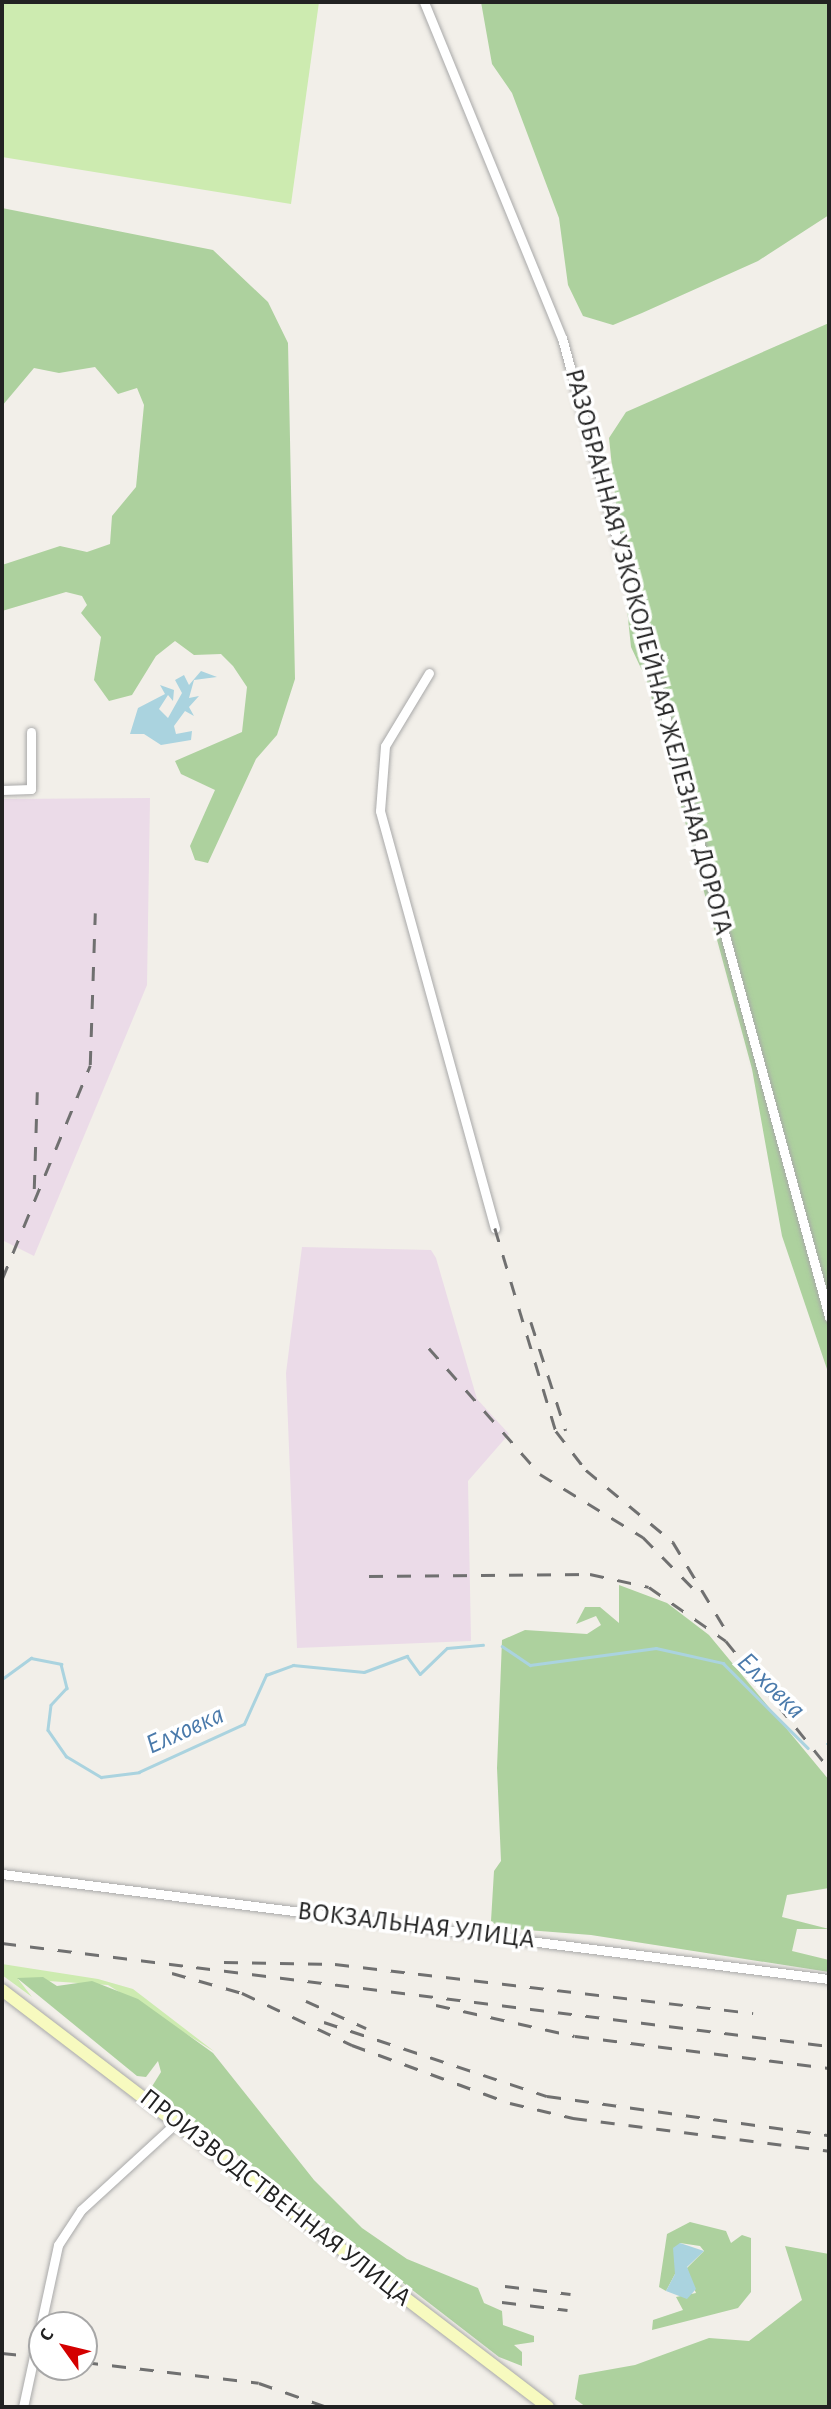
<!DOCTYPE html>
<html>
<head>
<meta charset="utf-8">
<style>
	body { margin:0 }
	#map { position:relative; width:831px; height:2409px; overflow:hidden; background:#f2efe9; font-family:"Alegreya Sans",sans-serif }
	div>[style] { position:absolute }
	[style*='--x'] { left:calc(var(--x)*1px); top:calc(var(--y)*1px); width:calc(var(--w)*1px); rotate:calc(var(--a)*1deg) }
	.industrial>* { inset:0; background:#ebdbe8 }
	.grass>* { inset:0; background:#cdebb0 }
	.forest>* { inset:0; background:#add19e }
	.water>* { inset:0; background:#aad3df }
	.stream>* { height:2.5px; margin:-1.25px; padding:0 1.25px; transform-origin:1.25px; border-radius:1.25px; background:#aad3df }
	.roads { filter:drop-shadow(0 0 2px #a9a9a9) drop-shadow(0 0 2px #a9a9a9) }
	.street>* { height:9px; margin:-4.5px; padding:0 4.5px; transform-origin:4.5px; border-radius:4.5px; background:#fff }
	.secondary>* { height:12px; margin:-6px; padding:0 6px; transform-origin:6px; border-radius:6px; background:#f7fabf }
	.rail>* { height:2.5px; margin-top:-1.25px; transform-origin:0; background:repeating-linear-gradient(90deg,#707070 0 14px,transparent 0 28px) }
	span { translate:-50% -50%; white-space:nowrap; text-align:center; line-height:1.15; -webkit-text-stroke:7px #fff; paint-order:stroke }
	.street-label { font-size:26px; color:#222 }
	.water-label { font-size:28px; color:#4a7aab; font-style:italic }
	.frame { position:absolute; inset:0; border:4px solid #222; pointer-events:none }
	.north { position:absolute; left:28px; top:2311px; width:70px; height:70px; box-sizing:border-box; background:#fff; border:2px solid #a7a7a7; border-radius:50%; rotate:304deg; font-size:19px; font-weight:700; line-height:28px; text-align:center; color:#222 }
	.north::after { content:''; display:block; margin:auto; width:24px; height:32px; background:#d40000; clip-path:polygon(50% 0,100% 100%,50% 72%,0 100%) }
</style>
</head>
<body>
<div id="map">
	<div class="industrial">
		<div style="clip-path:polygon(150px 798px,147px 985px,34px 1256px,2px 1240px,2px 799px)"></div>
		<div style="clip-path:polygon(302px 1247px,431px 1250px,436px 1258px,477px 1399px,509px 1434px,468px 1481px,471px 1641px,297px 1648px,286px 1373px)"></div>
	</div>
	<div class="grass">
		<div style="clip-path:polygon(2px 2px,319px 2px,291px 204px,2px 157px)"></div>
		<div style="clip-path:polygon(2px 1964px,98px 1979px,133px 1989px,215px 2052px,108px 1985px,18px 1979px,32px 1997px,2px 1975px)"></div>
	</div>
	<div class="forest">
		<div style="clip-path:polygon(481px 2px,829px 2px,829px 215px,758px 261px,642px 313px,613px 325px,583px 316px,568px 285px,559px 218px,512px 93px,492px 64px)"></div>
		<div style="clip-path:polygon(2px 208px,213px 250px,268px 302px,288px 343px,295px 679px,277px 735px,256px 759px,208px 863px,195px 860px,190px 846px,215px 790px,181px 774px,175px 761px,242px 732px,247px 687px,233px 666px,221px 654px,194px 655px,175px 641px,156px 656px,132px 695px,109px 701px,94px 680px,101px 637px,81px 613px,87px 605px,82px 596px,66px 592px,2px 611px,2px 565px,60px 546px,87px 552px,110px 544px,112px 516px,136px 487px,144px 405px,137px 388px,118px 394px,95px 367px,59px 373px,34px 368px,2px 406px)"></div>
		<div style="clip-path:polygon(829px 323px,829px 1375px,782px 1236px,752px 1069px,647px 681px,631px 647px,609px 438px,626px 412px)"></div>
		<div style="clip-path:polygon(619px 1585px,667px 1603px,709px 1635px,829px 1780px,829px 1888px,787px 1895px,782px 1917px,829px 1929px,797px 1929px,792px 1951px,829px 1960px,829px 1972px,591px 1935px,500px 1928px,491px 1921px,494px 1871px,501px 1861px,497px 1768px,502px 1640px,525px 1630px,587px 1634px,601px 1625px,596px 1616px,576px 1624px,585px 1607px,600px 1607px,619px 1623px)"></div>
		<div style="clip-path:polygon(43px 1977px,57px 1986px,92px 1981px,138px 1999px,213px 2053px,314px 2180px,362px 2228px,407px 2259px,478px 2288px,484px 2303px,502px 2311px,503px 2325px,534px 2336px,534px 2342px,514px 2345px,522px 2352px,522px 2366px,499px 2357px,151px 2088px,161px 2072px,158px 2061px,146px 2077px,137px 2076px,17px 1978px)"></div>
		<div style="clip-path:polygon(690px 2222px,726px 2231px,731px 2243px,742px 2235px,751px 2238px,751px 2292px,738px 2308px,652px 2330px,653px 2320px,683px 2310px,676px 2297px,696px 2293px,686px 2269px,704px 2251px,700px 2246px,680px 2243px,675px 2274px,666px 2291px,659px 2287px,667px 2234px)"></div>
		<div style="clip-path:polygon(785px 2246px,829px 2254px,829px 2407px,586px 2407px,575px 2399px,579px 2375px,635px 2365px,709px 2338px,749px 2341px,802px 2300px)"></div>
	</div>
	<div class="water">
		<div style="clip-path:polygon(201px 671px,217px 677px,194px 680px,189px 698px,199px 696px,189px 707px,194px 716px,185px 711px,174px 726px,176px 734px,192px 731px,191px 740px,161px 745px,144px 734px,130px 734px,138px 708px,165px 694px,160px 685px,174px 690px,173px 701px,168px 695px,159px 709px,168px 718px,182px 693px,175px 680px,184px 675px,189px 685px)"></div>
		<div style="clip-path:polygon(680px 2243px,704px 2251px,687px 2267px,696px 2289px,687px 2299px,666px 2291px,675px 2274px,673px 2248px)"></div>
	</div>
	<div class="stream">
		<div style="--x:502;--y:1646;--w:34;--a:34"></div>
		<div style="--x:530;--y:1665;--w:127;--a:-7.7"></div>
		<div style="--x:656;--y:1648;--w:69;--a:12.6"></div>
		<div style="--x:723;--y:1663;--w:120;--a:45"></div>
		<div style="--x:2;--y:1679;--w:36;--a:-36"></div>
		<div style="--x:31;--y:1658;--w:31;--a:11"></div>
		<div style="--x:61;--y:1664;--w:25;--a:76"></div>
		<div style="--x:67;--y:1688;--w:23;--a:133"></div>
		<div style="--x:51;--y:1705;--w:25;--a:97"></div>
		<div style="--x:48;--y:1730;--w:32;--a:55"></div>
		<div style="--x:66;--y:1756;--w:41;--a:31"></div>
		<div style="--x:101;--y:1777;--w:38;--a:-7"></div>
		<div style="--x:139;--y:1772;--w:115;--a:-24.6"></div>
		<div style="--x:244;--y:1724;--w:54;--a:-65.8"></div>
		<div style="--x:266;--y:1675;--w:29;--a:-20"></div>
		<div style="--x:293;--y:1665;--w:71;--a:5.6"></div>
		<div style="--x:364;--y:1672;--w:46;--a:-20.4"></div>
		<div style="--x:407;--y:1656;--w:22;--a:54"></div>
		<div style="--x:420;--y:1674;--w:37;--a:-44"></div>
		<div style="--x:447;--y:1648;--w:36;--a:-5"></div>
		<div style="--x:827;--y:1744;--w:2;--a:0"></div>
	</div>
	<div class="roads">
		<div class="street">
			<div style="--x:424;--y:2;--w:363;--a:67.7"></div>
			<div style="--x:562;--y:338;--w:1015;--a:74.74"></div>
			<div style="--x:429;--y:673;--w:85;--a:121.1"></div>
			<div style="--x:385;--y:746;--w:65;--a:94.4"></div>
			<div style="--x:380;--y:811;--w:433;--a:74.6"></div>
			<div style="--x:2;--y:790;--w:29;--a:-2"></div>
			<div style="--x:31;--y:789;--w:57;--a:-90"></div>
			<div style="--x:2;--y:1874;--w:834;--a:7.24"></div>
			<div style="--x:23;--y:2407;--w:166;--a:-77.8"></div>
			<div style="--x:58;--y:2245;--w:42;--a:-56.7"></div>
			<div style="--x:81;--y:2210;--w:130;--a:-42.5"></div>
		</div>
		<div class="secondary">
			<div style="--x:2;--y:1990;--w:687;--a:37.37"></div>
		</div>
	</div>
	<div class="rail">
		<div style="--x:34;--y:1189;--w:97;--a:-88.2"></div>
		<div style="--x:495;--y:1228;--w:212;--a:73.3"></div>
		<div style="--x:556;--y:1431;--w:49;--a:52.4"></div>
		<div style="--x:586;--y:1470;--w:113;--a:39.6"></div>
		<div style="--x:673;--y:1542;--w:111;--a:59"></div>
		<div style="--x:2;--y:1279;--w:231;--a:-67.6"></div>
		<div style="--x:90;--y:1065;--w:152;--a:-88.1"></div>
		<div style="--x:531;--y:1322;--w:114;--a:72.2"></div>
		<div style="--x:429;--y:1348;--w:168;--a:48.6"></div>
		<div style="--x:540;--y:1474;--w:121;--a:31.5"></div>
		<div style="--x:643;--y:1537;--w:73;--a:45.6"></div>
		<div style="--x:369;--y:1576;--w:221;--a:-0.5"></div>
		<div style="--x:590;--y:1574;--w:60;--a:12.4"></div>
		<div style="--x:649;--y:1587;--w:94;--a:35"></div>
		<div style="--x:726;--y:1641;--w:164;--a:51"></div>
		<div style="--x:2;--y:1943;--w:833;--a:7.1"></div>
		<div style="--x:224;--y:1962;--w:111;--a:1"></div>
		<div style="--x:335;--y:1964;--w:421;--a:6.7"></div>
		<div style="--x:172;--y:1973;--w:73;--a:15.9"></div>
		<div style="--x:242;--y:1993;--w:122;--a:25.3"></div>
		<div style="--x:352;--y:2045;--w:168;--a:20.2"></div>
		<div style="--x:510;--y:2103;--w:65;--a:13.4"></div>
		<div style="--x:573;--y:2118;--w:258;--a:7.3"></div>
		<div style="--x:306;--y:2001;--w:66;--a:24.2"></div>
		<div style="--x:436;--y:2005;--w:142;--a:12.6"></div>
		<div style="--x:575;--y:2036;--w:256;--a:7.2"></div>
		<div style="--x:324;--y:2022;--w:235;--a:18.4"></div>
		<div style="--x:547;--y:2096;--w:285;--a:7.9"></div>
		<div style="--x:505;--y:2286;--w:66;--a:6.9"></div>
		<div style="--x:502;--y:2302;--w:66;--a:6.9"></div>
		<div style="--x:2;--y:2353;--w:40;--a:5.7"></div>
		<div style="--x:84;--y:2362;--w:176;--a:6.8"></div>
		<div style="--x:259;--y:2383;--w:72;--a:19.4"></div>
	</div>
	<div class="street-label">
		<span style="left:648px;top:652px;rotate:75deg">РАЗОБРАННАЯ УЗКОКОЛЕЙНАЯ ЖЕЛЕЗНАЯ ДОРОГА</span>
		<span style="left:416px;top:1926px;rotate:7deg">ВОКЗАЛЬНАЯ УЛИЦА</span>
		<span style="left:275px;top:2198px;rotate:38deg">ПРОИЗВОДСТВЕННАЯ УЛИЦА</span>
	</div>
	<div class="water-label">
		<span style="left:771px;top:1686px;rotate:44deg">Елховка</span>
		<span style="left:185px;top:1730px;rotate:-24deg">Елховка</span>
	</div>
	<div class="frame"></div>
	<div class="north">С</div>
</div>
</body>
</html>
